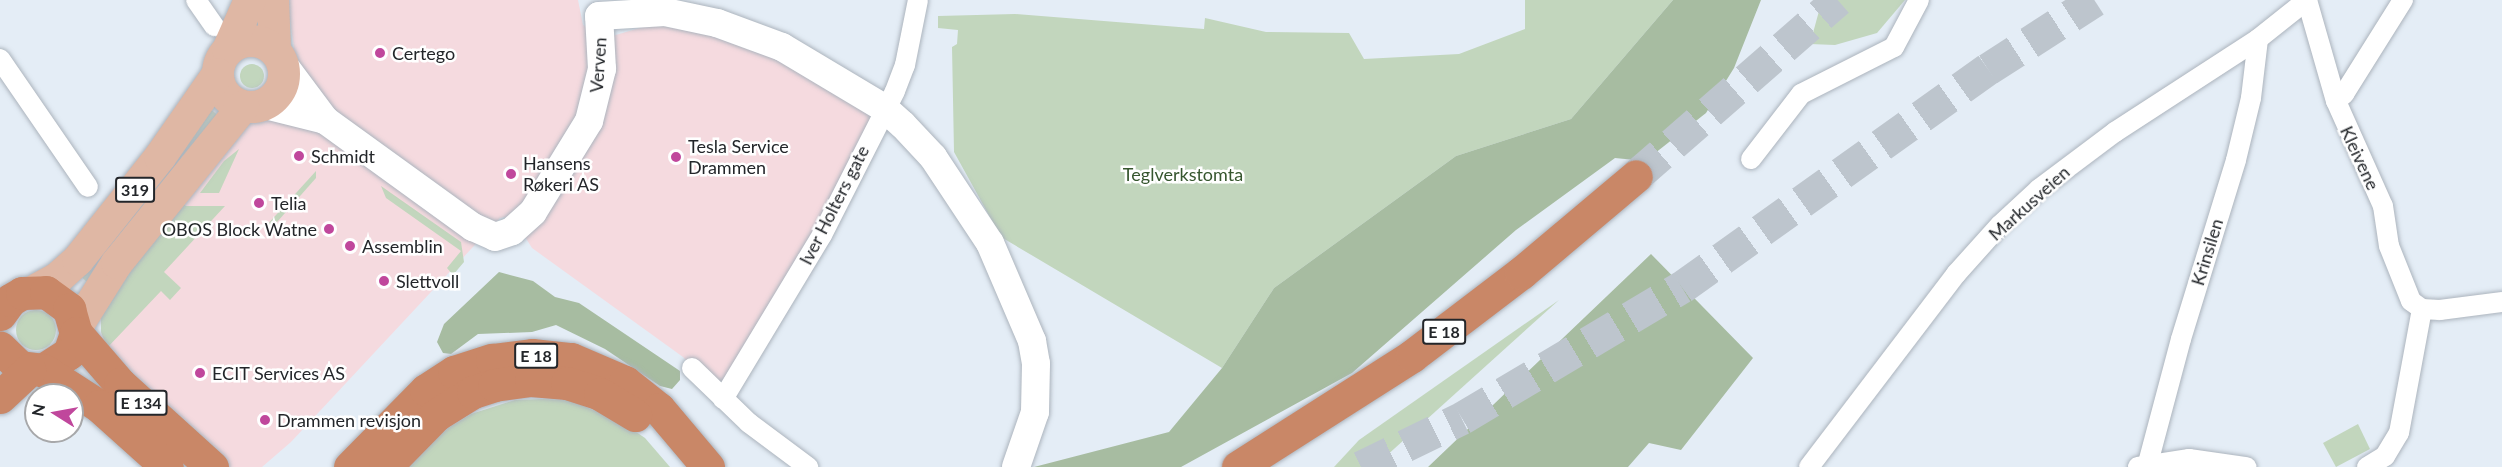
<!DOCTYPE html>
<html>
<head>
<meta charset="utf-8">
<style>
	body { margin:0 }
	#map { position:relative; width:2502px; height:467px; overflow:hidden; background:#e4edf6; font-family:Lato,sans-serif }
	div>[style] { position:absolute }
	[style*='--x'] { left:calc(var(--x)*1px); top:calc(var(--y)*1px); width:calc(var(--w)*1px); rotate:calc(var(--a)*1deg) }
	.commercial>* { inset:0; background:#f5dadf }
	.green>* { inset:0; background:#c2d6bd }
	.round { border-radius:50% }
	.forest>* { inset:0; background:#a7bca1 }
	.highway-tunnel>* { height:33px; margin-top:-16.5px; transform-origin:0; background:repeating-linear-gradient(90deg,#bdc5cd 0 33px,transparent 0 49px) }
	.roads { filter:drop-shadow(0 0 2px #acb4bd) drop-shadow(0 0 2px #acb4bd) }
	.street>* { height:20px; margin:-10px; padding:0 10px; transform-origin:10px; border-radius:10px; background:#fff }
	.secondary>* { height:28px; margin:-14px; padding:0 14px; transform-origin:14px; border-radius:14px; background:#fff }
	.primary>* { height:32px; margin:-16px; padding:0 16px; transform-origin:16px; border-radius:16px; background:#dfb7a4 }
	.primary>.ring { margin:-16px; padding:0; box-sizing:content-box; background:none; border:32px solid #dfb7a4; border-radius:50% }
	.highway>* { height:33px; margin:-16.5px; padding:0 16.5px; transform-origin:16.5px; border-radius:16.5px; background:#c98767 }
	.dots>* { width:16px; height:16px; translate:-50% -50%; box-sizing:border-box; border:3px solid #fff; border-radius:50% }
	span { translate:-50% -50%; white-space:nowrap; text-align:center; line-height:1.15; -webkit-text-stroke:5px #fff; paint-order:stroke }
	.shield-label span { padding:2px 4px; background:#fff; border:2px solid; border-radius:4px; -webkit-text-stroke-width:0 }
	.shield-label { font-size:16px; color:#23262a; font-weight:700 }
	.poi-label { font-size:18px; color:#23262a }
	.left { translate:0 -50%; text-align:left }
	.right { translate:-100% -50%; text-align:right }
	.street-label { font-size:18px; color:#23262a }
	.park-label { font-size:18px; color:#36562e }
	.north { position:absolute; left:24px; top:383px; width:60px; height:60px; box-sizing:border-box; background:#fff; border:2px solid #a7a8aa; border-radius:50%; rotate:281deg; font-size:16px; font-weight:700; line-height:24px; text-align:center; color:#23262a }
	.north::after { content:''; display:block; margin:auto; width:21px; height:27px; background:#c0479c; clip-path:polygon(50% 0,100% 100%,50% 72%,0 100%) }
</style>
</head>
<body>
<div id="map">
	<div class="commercial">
		<div style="clip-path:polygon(287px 0,578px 0,583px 25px,609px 37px,653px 24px,674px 24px,747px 45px,884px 108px,723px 399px,683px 357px,532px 248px,512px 216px,500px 218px,291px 442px,262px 467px,228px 467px,125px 375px,102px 340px,100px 310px,238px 134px,294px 47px)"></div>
	</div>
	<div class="green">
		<div style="clip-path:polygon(1525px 0,1673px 0,1571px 119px,1456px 156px,1274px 288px,1222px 368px,1001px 237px,954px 152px,952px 47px,957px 44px,958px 30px,938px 28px,938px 16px,1015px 14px,1204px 29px,1205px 18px,1266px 32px,1349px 33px,1364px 59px,1459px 54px,1525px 29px)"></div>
		<div style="clip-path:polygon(1822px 0,1905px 0,1877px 33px,1835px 45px,1810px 44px)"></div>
		<div class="round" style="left:240px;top:64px;width:24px;height:24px"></div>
		<div style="clip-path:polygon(209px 108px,220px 117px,87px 282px,78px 274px)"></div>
		<div style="clip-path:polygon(239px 149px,219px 193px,200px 193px,224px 161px)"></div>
		<div style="clip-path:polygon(316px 171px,316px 178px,270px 230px,266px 226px)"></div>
		<div style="clip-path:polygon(381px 186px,461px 242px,464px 262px,453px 275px,447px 268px,461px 251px,386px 198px)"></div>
		<div style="clip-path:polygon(179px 201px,186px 206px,225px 206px,164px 272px,181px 288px,170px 300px,161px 291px,107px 348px,101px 332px,101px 311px)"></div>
		<div style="clip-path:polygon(1559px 300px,1374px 467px,1334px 467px,1359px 440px)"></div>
		<div class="round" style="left:16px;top:310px;width:40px;height:40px"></div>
		<div style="clip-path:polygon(543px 399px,569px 400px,620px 421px,645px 438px,670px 467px,406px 467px,448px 428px,471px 414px,515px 400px)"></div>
		<div style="clip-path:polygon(2358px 424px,2370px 449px,2336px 467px,2323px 443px)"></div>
	</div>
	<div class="forest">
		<div style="clip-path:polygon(1673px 0,1761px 0,1734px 68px,1706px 113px,1645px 161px,1615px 158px,1516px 230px,1352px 373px,1181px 467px,1034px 467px,1169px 432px,1222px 368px,1274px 288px,1456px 156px,1571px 119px)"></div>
		<div style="clip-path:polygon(1651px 254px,1753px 358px,1681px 450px,1649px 443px,1628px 467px,1428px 467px)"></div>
		<div style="clip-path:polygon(499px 272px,533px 281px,555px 297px,579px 303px,680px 371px,680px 380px,672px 389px,660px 386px,605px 349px,556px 325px,532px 332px,478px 334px,451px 354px,443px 353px,437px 342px,444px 324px)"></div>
	</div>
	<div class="highway-tunnel">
		<div style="--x:1636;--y:176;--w:268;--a:-41.1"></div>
		<div style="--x:1361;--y:467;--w:112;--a:-25.9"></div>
		<div style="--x:1462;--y:418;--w:256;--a:-30.8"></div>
		<div style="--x:1682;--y:287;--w:376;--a:-35.5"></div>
		<div style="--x:1988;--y:69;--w:127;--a:-32.8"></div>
	</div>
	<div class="roads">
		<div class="street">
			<div style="--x:196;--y:0;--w:32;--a:55"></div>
			<div style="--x:2307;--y:0;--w:105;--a:74"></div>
			<div style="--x:2336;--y:101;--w:115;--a:65.9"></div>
			<div style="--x:2383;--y:206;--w:40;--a:81.5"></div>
			<div style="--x:2389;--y:246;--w:59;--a:68.2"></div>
			<div style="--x:2411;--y:301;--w:14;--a:36"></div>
			<div style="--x:2422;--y:309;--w:18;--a:3"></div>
			<div style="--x:2440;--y:310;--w:63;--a:-7.4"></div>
			<div style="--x:0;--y:59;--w:155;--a:55.5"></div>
			<div style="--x:2336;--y:101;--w:11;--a:-41"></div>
			<div style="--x:2344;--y:94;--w:111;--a:-57.9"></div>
			<div style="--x:1751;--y:159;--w:82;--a:-52.4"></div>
			<div style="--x:1801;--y:94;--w:104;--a:-26.8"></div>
			<div style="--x:1894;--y:47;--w:53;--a:-62"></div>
			<div style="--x:692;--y:368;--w:79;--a:44"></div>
			<div style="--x:749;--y:423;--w:74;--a:36.7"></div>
			<div style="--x:723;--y:399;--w:192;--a:-58.9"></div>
			<div style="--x:822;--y:235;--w:161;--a:-63.1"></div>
			<div style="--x:895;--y:91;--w:28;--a:-69"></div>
			<div style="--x:905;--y:65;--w:66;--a:-78.7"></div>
			<div style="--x:2148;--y:463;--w:128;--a:-75.1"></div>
			<div style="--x:2181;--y:339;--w:187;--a:-72.9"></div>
			<div style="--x:2236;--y:160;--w:64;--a:-76.4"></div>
			<div style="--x:2251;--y:98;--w:59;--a:-83.2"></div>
			<div style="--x:1809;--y:467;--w:243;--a:-52.7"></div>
			<div style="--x:1956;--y:274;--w:66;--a:-48.1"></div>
			<div style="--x:2000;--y:225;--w:53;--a:-42.7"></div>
			<div style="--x:2039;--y:189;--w:95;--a:-36.9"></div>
			<div style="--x:2115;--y:132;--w:171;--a:-33"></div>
			<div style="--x:2258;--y:39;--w:63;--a:-38.5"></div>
			<div style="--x:2138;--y:467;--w:52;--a:-8.9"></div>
			<div style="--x:2189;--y:459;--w:58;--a:8"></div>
			<div style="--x:2367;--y:467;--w:21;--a:-31"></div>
			<div style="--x:2385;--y:456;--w:27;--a:-59"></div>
			<div style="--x:2399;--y:433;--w:126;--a:-79.5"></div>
		</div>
		<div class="secondary">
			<div style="--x:284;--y:65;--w:69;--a:53.3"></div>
			<div style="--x:265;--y:105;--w:62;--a:14"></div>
			<div style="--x:325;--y:120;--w:183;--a:35.9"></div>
			<div style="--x:473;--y:227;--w:24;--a:24"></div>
			<div style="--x:495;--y:237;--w:18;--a:-19"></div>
			<div style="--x:512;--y:231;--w:28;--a:-42"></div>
			<div style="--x:533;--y:212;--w:107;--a:-58.4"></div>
			<div style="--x:589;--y:121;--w:54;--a:-76"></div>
			<div style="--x:602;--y:69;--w:53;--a:-93.2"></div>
			<div style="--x:599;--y:16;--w:66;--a:-3.5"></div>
			<div style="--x:665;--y:12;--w:53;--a:11.9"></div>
			<div style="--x:717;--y:23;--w:69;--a:20.3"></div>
			<div style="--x:782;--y:47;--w:119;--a:30.9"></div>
			<div style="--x:884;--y:108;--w:25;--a:42"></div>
			<div style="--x:903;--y:125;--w:44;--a:46.8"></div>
			<div style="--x:933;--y:157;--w:103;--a:56.5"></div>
			<div style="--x:990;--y:243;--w:107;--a:66.8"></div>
			<div style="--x:1032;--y:341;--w:23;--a:80"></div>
			<div style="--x:1036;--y:364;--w:48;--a:91.2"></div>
			<div style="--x:1035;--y:412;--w:58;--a:109.1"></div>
		</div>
		<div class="primary">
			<div style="--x:273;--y:0;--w:50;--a:87.7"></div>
			<div class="ring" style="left:218px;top:41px;width:34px;height:34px"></div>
			<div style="--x:228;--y:50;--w:55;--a:-66.3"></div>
			<div style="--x:36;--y:290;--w:26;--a:-29"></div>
			<div style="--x:59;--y:277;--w:25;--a:-42"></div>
			<div style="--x:78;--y:260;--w:132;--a:-51.5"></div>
			<div style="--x:160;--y:157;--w:101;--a:-55.1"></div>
			<div style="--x:76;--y:328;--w:77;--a:-57.8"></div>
			<div style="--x:117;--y:263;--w:201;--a:-51.1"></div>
		</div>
		<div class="highway">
			<div style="--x:0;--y:314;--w:17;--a:-54"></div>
			<div style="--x:10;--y:300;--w:14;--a:-30"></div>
			<div style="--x:22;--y:293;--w:24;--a:-2"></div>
			<div style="--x:46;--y:292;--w:29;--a:36"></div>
			<div style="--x:69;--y:309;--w:25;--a:74"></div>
			<div style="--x:76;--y:333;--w:21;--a:109"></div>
			<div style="--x:69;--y:353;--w:31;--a:147"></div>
			<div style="--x:43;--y:370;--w:23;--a:-173"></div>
			<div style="--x:20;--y:367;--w:28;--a:-136"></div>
			<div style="--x:76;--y:333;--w:67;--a:49.2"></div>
			<div style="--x:120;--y:384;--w:124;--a:42.1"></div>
			<div style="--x:43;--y:370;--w:67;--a:32.7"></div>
			<div style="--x:99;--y:406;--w:91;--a:41.9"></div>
			<div style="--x:0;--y:397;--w:40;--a:-43"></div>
			<div style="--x:350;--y:467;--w:108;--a:-45.4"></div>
			<div style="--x:426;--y:390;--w:33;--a:-33"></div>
			<div style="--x:454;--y:372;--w:40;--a:-18"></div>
			<div style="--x:492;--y:360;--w:40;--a:-7.1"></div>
			<div style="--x:532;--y:355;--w:39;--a:6"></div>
			<div style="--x:571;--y:359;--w:59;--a:23.1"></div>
			<div style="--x:625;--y:382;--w:43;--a:38.5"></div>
			<div style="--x:659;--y:409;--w:76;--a:49.8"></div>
			<div style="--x:385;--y:467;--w:73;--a:-45.6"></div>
			<div style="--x:436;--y:415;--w:44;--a:-31.9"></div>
			<div style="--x:473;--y:392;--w:22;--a:-18"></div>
			<div style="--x:494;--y:385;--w:37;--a:-8"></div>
			<div style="--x:531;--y:380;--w:36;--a:5"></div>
			<div style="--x:567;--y:383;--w:35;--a:18"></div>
			<div style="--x:600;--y:394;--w:41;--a:31"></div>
			<div style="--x:1238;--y:467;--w:206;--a:-32.5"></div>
			<div style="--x:1412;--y:356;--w:137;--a:-37.3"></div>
			<div style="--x:1521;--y:273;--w:150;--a:-40.1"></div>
		</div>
	</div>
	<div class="dots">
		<div style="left:380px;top:53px;background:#c0479c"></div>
		<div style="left:299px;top:156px;background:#c0479c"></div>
		<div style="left:676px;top:157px;background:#c0479c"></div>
		<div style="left:511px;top:174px;background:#c0479c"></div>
		<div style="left:259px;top:203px;background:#c0479c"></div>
		<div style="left:329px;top:229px;background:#c0479c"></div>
		<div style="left:350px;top:246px;background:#c0479c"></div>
		<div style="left:384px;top:281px;background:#c0479c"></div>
		<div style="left:200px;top:373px;background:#c0479c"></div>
		<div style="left:265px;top:420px;background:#c0479c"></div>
	</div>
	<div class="shield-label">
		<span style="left:135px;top:190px">319</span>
		<span style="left:1444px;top:332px">E 18</span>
		<span style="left:536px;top:356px">E 18</span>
		<span style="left:141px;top:403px">E 134</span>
	</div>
	<div class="poi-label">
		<span class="left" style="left:392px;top:53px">Certego</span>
		<span class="left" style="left:688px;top:157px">Tesla Service<br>Drammen</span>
		<span class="left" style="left:311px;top:156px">Schmidt</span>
		<span class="left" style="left:523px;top:174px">Hansens<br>Røkeri AS</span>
		<span class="left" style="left:271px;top:203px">Telia</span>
		<span class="right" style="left:317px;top:229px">OBOS Block Watne</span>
		<span class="left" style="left:362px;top:246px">Assemblin</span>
		<span class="left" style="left:396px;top:281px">Slettvoll</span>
		<span class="left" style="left:212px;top:373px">ECIT Services AS</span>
		<span class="left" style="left:277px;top:420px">Drammen revisjon</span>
	</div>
	<div class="street-label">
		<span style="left:598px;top:65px;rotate:-86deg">Verven</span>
		<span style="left:2360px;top:158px;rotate:65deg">Kleivene</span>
		<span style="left:2029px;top:203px;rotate:-42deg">Markusveien</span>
		<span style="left:834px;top:205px;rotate:-63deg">Iver Holters gate</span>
		<span style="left:2207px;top:252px;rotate:-73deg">Krinsilen</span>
	</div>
	<div class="park-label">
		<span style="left:1183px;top:174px">Teglverkstomta</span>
	</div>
	<div class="north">N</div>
</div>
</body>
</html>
